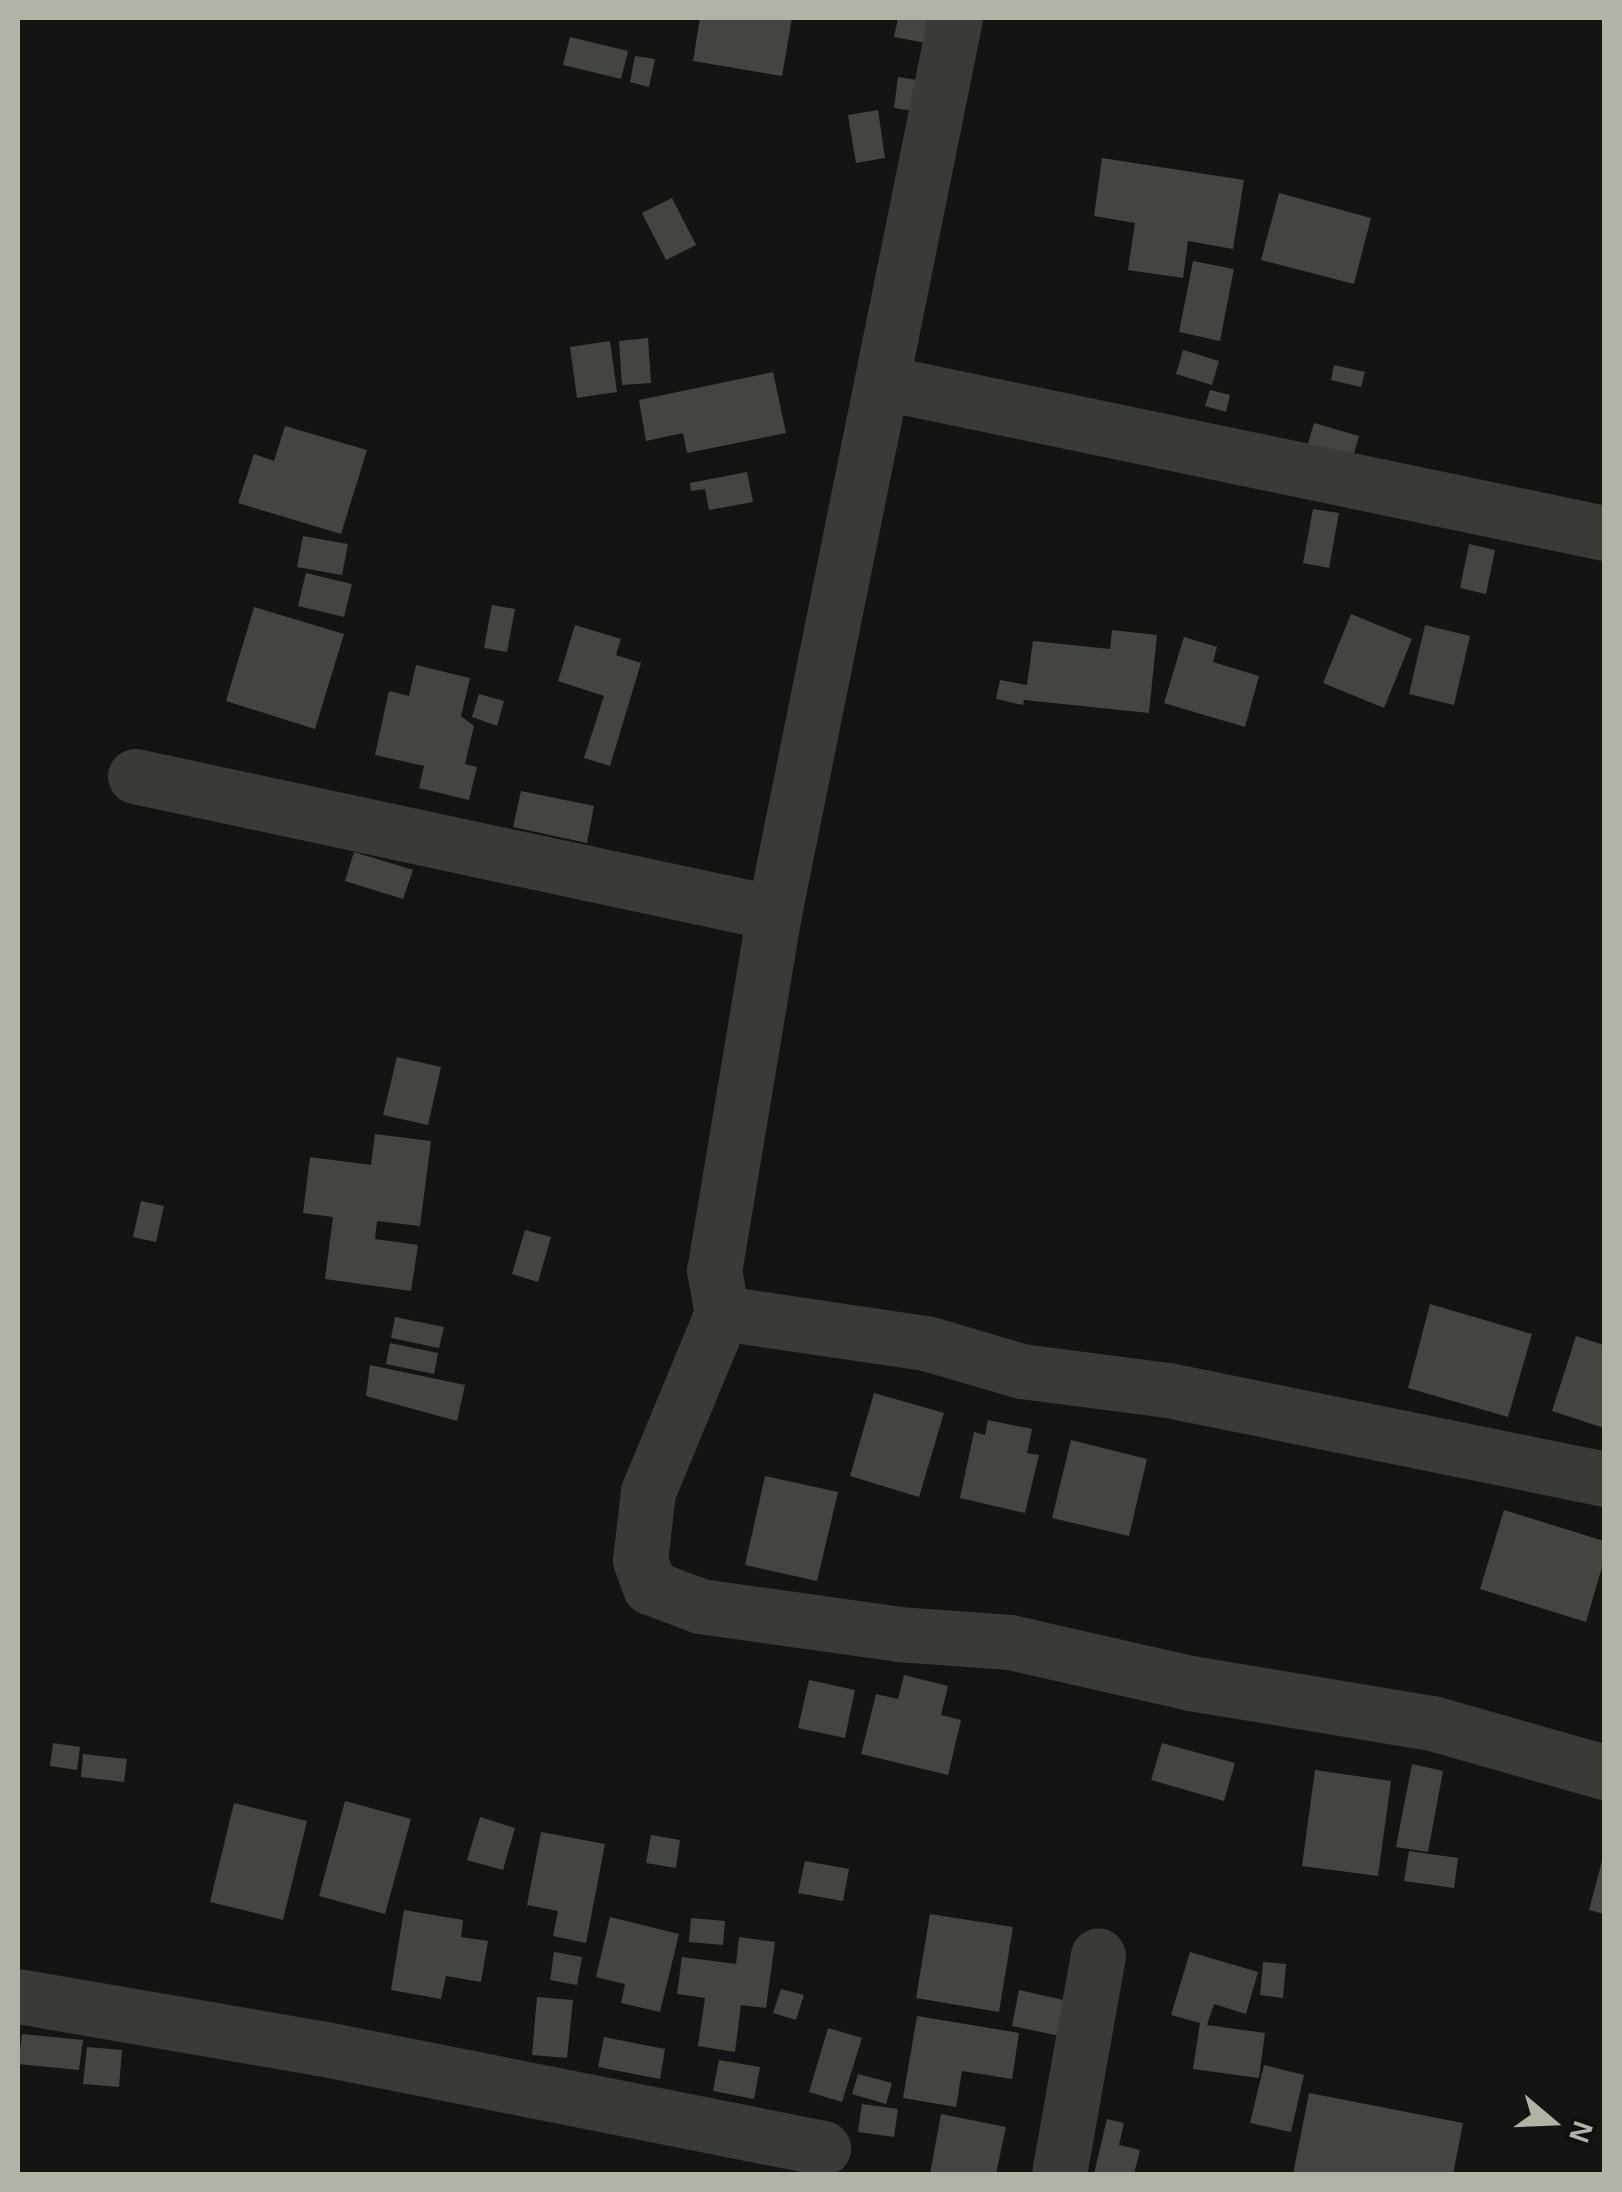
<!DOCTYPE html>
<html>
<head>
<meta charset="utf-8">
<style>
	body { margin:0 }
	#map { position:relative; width:1622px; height:2192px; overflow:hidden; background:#141513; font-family:Arial,sans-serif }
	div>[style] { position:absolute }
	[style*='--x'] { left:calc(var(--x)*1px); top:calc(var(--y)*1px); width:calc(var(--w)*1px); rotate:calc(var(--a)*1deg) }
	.building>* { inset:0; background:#424540 }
	.minor>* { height:55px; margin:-27.5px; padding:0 27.5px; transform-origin:27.5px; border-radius:27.5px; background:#393b37 }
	span { translate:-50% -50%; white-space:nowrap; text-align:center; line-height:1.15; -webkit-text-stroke:8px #0f100e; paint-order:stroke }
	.frame { position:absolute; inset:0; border:20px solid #afb4a6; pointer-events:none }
	.north { position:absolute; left:1502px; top:2072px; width:100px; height:100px; -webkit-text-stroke:8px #0f100e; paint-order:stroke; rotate:109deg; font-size:28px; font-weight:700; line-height:40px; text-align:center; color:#afb4a6 }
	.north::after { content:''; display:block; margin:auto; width:35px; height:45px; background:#afb4a6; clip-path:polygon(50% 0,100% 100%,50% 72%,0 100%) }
</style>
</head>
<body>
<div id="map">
	<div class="building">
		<div style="clip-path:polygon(700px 18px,792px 18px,782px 76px,693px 61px)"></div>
		<div style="clip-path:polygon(898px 18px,930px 18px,926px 43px,894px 37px)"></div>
		<div style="clip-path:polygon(570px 37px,628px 51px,621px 79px,563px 65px)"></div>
		<div style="clip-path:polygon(635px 56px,655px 59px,649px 87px,630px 82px)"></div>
		<div style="clip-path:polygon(898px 77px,918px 80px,914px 111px,894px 108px)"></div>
		<div style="clip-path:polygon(878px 110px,885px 158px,856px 163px,848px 115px)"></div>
		<div style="clip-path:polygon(1102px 158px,1244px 180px,1233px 249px,1188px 241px,1183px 278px,1128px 270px,1135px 223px,1094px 216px)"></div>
		<div style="clip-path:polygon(1279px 193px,1371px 218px,1354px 284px,1261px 260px)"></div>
		<div style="clip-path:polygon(672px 198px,696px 245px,666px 260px,642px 213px)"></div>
		<div style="clip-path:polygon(1193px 261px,1234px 269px,1220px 341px,1179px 332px)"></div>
		<div style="clip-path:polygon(648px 338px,651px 383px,622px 385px,619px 341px)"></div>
		<div style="clip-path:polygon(610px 341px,617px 392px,577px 398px,570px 347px)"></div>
		<div style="clip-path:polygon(1183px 350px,1219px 361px,1212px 385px,1176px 374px)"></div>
		<div style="clip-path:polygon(1334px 365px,1365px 372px,1361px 387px,1331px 380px)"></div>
		<div style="clip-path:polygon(773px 372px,786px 433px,687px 453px,683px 433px,646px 441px,639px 400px)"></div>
		<div style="clip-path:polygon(1210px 390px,1230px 395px,1226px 412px,1205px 406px)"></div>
		<div style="clip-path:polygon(1314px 423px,1359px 436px,1352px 460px,1307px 447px)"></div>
		<div style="clip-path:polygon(285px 426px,367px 450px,341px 534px,238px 503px,254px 454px,274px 461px)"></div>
		<div style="clip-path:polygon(747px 472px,753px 502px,709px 510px,705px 489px,691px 491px,690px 483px)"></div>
		<div style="clip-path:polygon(1313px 509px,1339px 513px,1329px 568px,1303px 563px)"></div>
		<div style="clip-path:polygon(303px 536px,348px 544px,342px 575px,297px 567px)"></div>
		<div style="clip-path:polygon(1469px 544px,1495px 550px,1486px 594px,1460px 588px)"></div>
		<div style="clip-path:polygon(306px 573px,352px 584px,344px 617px,298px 606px)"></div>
		<div style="clip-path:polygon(492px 605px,515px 609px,507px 652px,484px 648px)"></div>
		<div style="clip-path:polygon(254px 607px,344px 634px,315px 729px,226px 701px)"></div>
		<div style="clip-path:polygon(1351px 614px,1412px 639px,1384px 708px,1323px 683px)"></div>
		<div style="clip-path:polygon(575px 625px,621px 639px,616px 655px,641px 663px,610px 766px,584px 758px,604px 696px,558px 681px)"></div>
		<div style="clip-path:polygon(1425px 625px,1470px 636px,1454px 705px,1409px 694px)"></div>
		<div style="clip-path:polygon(1112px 630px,1157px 635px,1149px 713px,1024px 700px,1023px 705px,996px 699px,1000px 680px,1027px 685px,1033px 641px,1110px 649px)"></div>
		<div style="clip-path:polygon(1184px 637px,1217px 647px,1213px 662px,1259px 676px,1245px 727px,1164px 703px)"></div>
		<div style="clip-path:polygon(416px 665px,470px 678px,461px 716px,474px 726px,465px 764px,477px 767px,469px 800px,419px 788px,424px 766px,375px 755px,389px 691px,409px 696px)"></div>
		<div style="clip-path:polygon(479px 694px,504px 701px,497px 726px,472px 717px)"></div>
		<div style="clip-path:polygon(521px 791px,594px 806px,587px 843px,513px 827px)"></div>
		<div style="clip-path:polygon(354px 852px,413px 870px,403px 899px,345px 881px)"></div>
		<div style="clip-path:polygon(397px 1057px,441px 1067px,428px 1125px,383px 1115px)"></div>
		<div style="clip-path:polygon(375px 1134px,431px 1141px,420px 1226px,377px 1221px,375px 1239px,418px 1245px,411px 1291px,325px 1279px,333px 1217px,303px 1213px,310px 1157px,371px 1165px)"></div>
		<div style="clip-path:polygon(141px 1201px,164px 1206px,156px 1242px,133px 1237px)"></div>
		<div style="clip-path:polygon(525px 1230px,551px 1237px,538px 1282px,512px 1274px)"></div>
		<div style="clip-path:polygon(1430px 1304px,1532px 1334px,1508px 1417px,1408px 1388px)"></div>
		<div style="clip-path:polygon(395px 1317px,444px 1327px,439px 1348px,391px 1338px)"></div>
		<div style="clip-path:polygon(1576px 1336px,1604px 1345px,1604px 1428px,1552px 1411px)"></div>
		<div style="clip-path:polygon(390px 1343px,438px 1353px,434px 1374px,386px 1364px)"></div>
		<div style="clip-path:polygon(370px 1365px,465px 1385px,457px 1421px,366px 1396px)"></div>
		<div style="clip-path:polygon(874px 1393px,944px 1413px,919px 1497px,850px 1476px)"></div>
		<div style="clip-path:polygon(988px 1420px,1032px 1429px,1027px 1453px,1039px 1455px,1025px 1513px,960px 1498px,974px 1432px,985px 1435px)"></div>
		<div style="clip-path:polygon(1071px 1440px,1147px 1459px,1129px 1536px,1052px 1518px)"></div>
		<div style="clip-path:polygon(765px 1476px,838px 1492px,817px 1581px,745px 1565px)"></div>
		<div style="clip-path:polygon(1504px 1510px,1604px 1541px,1604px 1560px,1586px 1622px,1480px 1589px)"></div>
		<div style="clip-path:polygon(904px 1675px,948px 1686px,941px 1715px,961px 1720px,948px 1775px,861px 1754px,876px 1694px,898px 1699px)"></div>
		<div style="clip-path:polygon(809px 1680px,855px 1690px,845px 1738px,798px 1728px)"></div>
		<div style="clip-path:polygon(53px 1743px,80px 1747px,77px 1770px,50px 1766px)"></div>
		<div style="clip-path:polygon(1162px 1743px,1235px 1763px,1224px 1801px,1151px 1780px)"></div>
		<div style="clip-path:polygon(83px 1754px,127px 1759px,124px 1782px,81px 1777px)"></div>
		<div style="clip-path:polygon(1412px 1764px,1443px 1771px,1428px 1852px,1396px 1847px)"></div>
		<div style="clip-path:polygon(1315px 1770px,1391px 1781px,1378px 1876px,1302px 1866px)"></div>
		<div style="clip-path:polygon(345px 1801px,411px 1819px,385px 1914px,319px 1896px)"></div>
		<div style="clip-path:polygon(234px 1803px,307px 1821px,283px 1920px,210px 1902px)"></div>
		<div style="clip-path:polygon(480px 1817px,515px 1828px,503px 1870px,467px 1860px)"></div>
		<div style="clip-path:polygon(541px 1832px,605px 1844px,586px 1943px,553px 1936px,558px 1911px,527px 1905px)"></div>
		<div style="clip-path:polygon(651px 1835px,680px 1840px,676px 1868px,646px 1863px)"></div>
		<div style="clip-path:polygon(1409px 1851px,1458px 1858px,1454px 1888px,1404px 1881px)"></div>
		<div style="clip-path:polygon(1603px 1857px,1604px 1857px,1604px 1914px,1589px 1910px)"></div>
		<div style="clip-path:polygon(805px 1861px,849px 1869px,843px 1901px,798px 1893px)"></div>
		<div style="clip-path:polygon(404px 1910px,463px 1920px,461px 1937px,488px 1941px,481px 1982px,446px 1976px,441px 1999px,391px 1990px)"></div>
		<div style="clip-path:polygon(930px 1914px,1013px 1927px,999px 2012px,916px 1998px)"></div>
		<div style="clip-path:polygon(610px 1917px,679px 1934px,660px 2012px,621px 2003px,625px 1984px,596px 1977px)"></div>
		<div style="clip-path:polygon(691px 1918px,725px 1921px,723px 1945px,689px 1942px)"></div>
		<div style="clip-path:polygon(739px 1937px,775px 1942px,766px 2008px,741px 2005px,735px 2052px,698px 2046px,705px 1998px,677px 1994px,682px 1957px,736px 1964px)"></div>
		<div style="clip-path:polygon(554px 1952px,582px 1957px,577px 1985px,550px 1980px)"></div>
		<div style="clip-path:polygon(1190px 1952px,1258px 1972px,1246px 2014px,1214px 2004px,1207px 2025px,1265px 2033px,1259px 2078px,1193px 2069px,1200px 2023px,1171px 2015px)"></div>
		<div style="clip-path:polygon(1263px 1962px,1286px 1964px,1283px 1998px,1260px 1995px)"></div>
		<div style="clip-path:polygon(781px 1989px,804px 1995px,796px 2020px,773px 2013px)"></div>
		<div style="clip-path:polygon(1019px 1990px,1068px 2001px,1060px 2036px,1012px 2026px)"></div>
		<div style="clip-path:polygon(537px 1997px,573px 2000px,567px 2058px,532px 2055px)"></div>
		<div style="clip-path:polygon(917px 2016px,1019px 2033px,1012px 2079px,962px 2071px,956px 2107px,903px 2098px)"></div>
		<div style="clip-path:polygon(828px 2028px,862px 2038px,842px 2102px,809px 2092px)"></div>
		<div style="clip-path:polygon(22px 2034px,83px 2040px,79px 2070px,18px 2064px)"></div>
		<div style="clip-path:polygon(604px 2037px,665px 2049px,660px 2079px,598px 2067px)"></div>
		<div style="clip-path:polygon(87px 2047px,122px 2050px,119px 2087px,83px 2084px)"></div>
		<div style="clip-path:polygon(719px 2060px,760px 2067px,754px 2099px,713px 2091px)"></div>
		<div style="clip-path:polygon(1264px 2065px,1304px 2075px,1291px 2132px,1250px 2123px)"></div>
		<div style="clip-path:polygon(858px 2074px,892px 2083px,886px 2104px,852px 2094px)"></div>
		<div style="clip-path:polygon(1309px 2093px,1463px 2123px,1453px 2174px,1293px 2174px)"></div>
		<div style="clip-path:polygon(862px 2104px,898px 2109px,894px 2137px,858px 2132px)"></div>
		<div style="clip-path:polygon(941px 2114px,1006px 2127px,996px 2174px,930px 2174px)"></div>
		<div style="clip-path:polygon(1107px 2119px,1124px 2123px,1119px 2145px,1140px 2150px,1134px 2174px,1094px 2174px)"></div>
	</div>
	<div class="minor">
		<div style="--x:955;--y:18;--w:913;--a:101.43"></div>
		<div style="--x:774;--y:913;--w:362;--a:99.5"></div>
		<div style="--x:714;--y:1270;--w:44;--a:79.5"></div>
		<div style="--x:722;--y:1313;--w:194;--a:112.5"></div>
		<div style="--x:648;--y:1492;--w:68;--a:96.7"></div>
		<div style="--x:640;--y:1560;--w:29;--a:70"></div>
		<div style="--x:650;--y:1587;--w:53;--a:20.8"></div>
		<div style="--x:700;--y:1606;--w:200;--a:8"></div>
		<div style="--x:898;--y:1634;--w:112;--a:4.1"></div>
		<div style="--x:1010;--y:1642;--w:185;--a:12.8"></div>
		<div style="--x:1190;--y:1683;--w:245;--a:9.4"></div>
		<div style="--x:1432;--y:1723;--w:179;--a:15.9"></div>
		<div style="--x:885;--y:383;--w:734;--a:11.78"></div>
		<div style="--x:135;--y:776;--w:654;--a:12.1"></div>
		<div style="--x:722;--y:1313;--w:206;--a:8.4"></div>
		<div style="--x:926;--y:1343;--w:99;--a:16.4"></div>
		<div style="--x:1021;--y:1371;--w:148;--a:7.4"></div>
		<div style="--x:1168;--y:1390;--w:445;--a:11.5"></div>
		<div style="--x:18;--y:1996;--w:306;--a:9.8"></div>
		<div style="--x:320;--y:2048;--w:513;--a:11.24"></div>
		<div style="--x:1059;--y:2174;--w:222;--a:-79.9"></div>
	</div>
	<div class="frame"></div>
	<div class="north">N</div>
</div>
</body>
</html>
